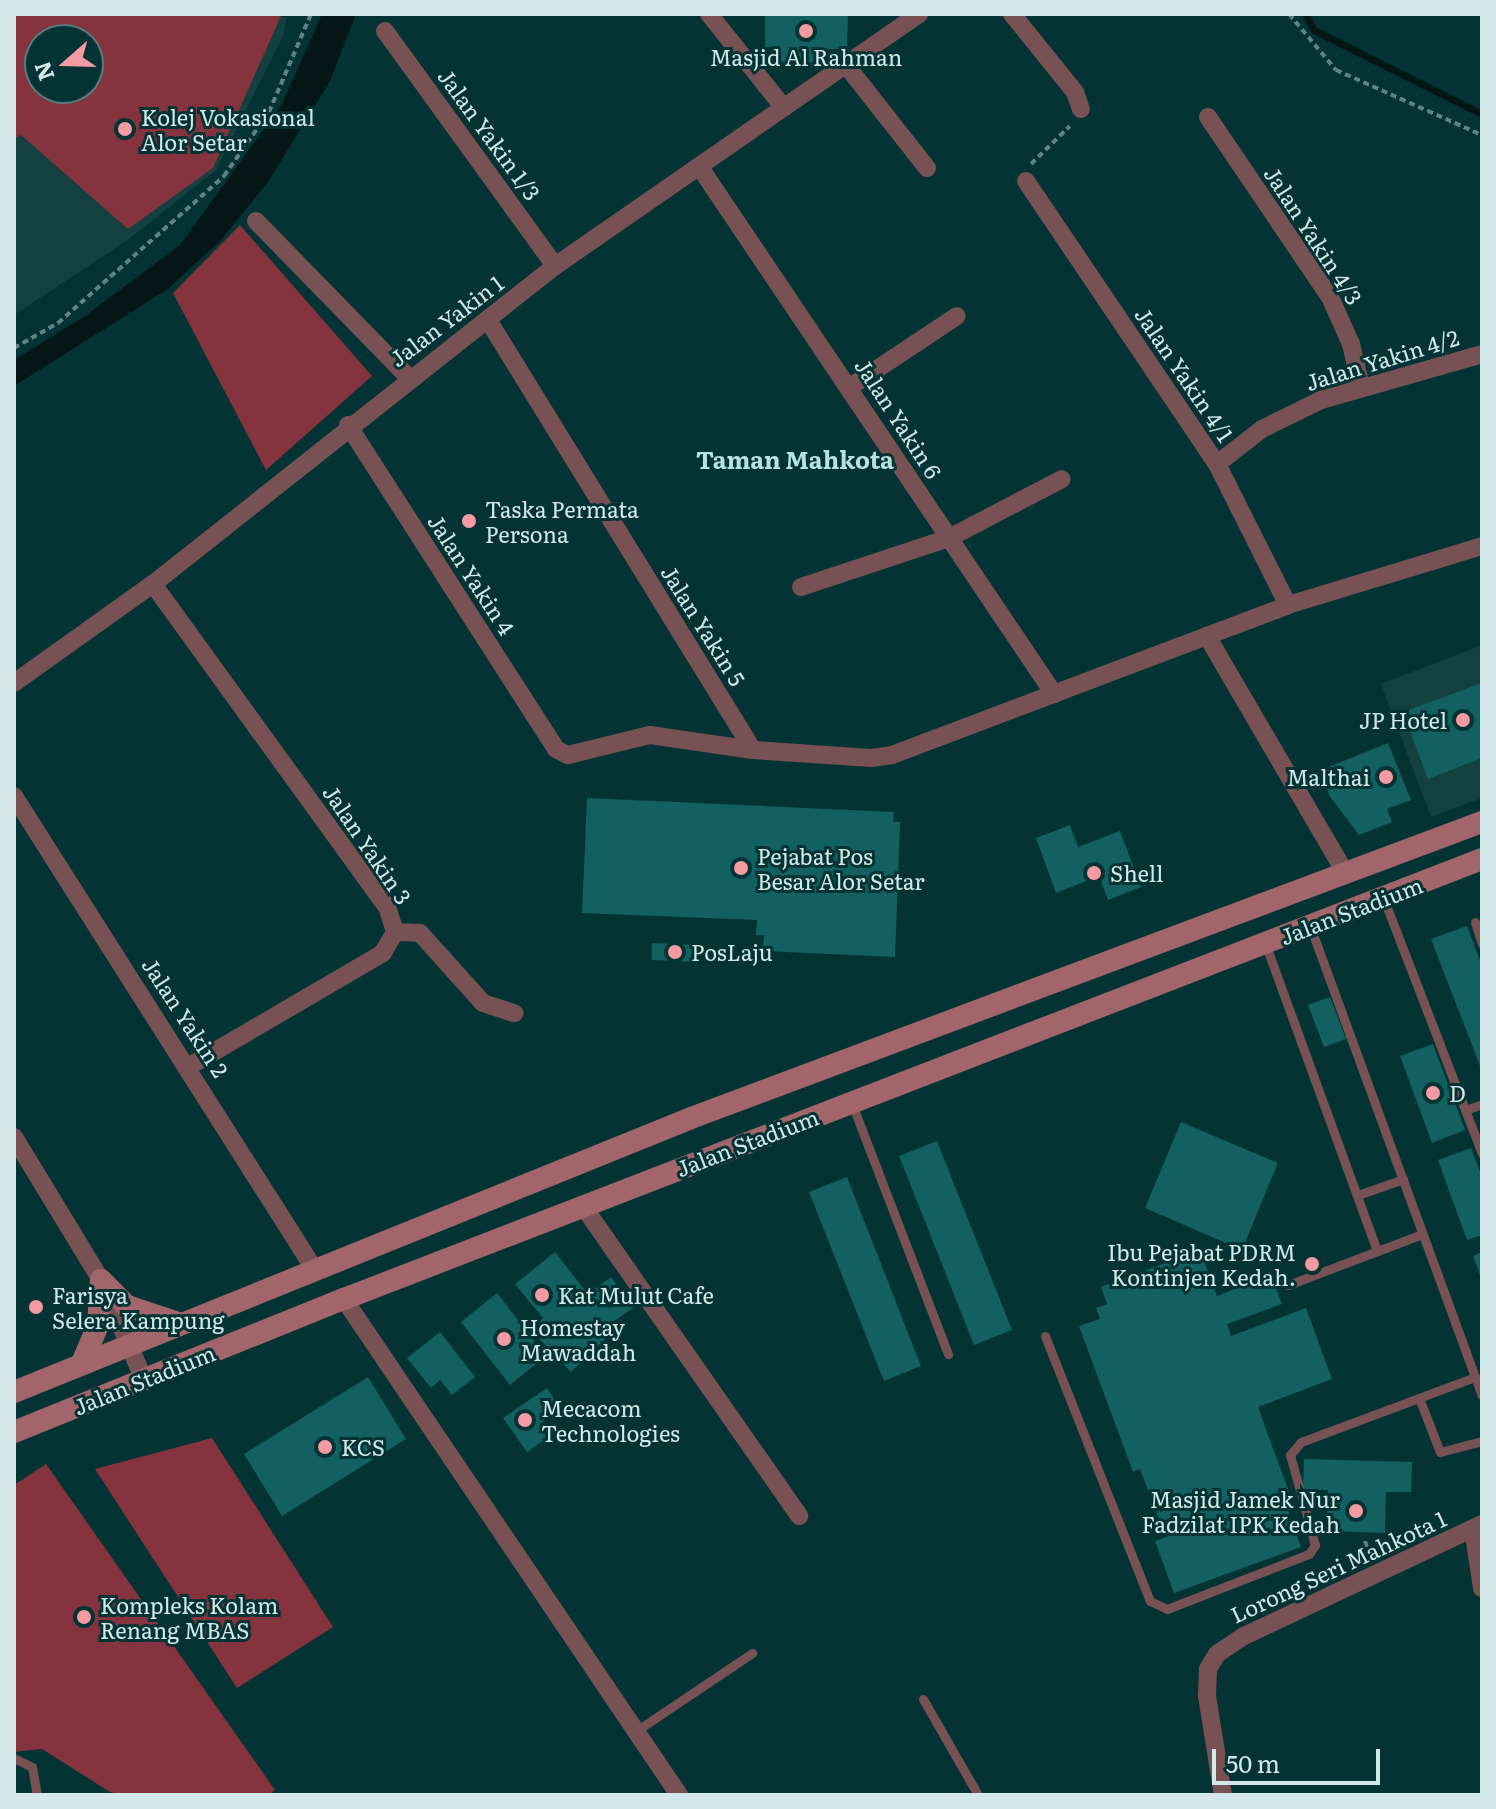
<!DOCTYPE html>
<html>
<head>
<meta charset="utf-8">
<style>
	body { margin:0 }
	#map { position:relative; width:1496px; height:1809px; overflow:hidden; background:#043334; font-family:Literata,serif }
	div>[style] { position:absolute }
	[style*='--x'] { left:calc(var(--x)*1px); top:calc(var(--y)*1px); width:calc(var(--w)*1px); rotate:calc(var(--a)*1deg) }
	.built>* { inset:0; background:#154040 }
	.green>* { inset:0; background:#863340 }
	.water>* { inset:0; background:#051616 }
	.stream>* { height:7px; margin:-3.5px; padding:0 3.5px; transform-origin:3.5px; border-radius:3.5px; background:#051616 }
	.building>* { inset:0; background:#136061 }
	.path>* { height:4px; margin-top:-2px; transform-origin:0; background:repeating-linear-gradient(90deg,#5f8383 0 6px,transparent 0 10px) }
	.service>* { height:9px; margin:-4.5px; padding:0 4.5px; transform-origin:4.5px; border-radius:4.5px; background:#785155 }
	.minor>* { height:18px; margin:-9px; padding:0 9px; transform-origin:9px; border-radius:9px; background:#785155 }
	.secondary>* { height:22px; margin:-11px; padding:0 11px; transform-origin:11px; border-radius:11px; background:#a2656b }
	.dots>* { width:22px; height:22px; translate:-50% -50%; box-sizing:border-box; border:4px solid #043334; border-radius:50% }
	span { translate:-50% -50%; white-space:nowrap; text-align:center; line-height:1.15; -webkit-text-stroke:6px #043334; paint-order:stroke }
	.poi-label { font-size:22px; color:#d3e9e9 }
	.left { translate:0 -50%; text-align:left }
	.right { translate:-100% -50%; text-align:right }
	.street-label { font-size:22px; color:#d3e9e9 }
	.neighbourhood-label { font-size:24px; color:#b5e3e3; font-weight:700 }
	.frame { position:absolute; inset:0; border:16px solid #d3e9e9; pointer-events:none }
	.north { position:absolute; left:24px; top:24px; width:80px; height:80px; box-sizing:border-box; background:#043334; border:2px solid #577c7c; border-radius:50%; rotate:250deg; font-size:22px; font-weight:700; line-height:32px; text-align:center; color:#d3e9e9 }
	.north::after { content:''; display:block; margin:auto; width:28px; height:36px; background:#f49aa3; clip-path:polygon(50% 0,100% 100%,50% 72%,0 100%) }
	.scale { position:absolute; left:1212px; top:1749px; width:168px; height:36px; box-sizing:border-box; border:4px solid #d3e9e9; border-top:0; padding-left:10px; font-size:24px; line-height:28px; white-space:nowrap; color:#d3e9e9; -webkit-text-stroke:6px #043334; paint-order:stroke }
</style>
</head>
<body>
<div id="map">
	<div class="built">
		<div style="clip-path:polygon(evenodd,14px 14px,287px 17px,283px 36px,216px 170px,129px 239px,14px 315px,14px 14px,40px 40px,88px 40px,88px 88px,40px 88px,40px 40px)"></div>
		<div style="clip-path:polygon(1482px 645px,1482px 798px,1431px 817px,1381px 684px)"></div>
	</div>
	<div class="green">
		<div style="clip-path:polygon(evenodd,14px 14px,281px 14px,281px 16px,213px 168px,128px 229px,21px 135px,14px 139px,14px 14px,40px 40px,88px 40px,88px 88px,40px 88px,40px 40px)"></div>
		<div style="clip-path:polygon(240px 225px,372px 376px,266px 470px,173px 293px)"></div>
		<div style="clip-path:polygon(212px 1438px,333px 1627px,237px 1688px,95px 1469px)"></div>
		<div style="clip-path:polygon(46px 1464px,275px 1790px,268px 1795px,124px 1795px,110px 1792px,42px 1749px,14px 1752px,14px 1485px)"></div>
	</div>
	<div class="water">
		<div style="clip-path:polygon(322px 14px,356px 14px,330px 81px,268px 182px,220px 241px,168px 289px,14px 386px,14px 360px,85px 316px,180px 245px,282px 104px)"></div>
	</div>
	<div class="stream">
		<div style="--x:1305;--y:14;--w:18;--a:61"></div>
		<div style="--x:1314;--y:30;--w:188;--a:26.6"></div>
	</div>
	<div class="building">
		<div style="clip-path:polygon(765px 14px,848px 14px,847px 49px,826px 49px,826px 68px,781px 67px,781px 48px,765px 47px)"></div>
		<div style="clip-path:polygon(1482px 683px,1482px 758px,1428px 779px,1403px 712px)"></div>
		<div style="clip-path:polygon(1388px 743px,1411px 800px,1387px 809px,1392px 822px,1359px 835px,1329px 795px,1321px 770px)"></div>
		<div style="clip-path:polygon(587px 798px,894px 812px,893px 822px,900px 822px,895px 957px,763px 951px,764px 935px,756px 935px,757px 920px,582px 913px)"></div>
		<div style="clip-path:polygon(1070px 825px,1078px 847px,1120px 831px,1141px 887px,1108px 900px,1099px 876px,1056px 893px,1036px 838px)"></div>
		<div style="clip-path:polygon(1467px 926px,1482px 966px,1480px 1066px,1431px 939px)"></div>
		<div style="clip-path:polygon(652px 943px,698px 945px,698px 962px,652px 960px)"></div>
		<div style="clip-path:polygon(1330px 997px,1346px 1039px,1324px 1047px,1308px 1005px)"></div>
		<div style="clip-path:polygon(1433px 1044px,1465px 1130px,1432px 1143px,1400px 1056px)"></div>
		<div style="clip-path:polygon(1181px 1122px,1278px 1163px,1242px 1250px,1145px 1208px)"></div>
		<div style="clip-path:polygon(937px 1141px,1012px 1330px,974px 1345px,899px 1156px)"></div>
		<div style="clip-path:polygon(1471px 1148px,1482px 1177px,1482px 1235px,1467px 1240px,1438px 1160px)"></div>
		<div style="clip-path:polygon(847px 1177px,921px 1366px,884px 1381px,809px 1192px)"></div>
		<div style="clip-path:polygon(1200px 1250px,1217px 1296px,1271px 1275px,1282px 1304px,1227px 1324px,1231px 1336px,1306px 1308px,1332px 1379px,1258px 1407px,1289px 1492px,1282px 1494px,1301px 1547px,1174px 1593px,1155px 1541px,1181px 1532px,1175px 1516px,1160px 1522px,1140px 1469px,1133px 1472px,1079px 1326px,1100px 1319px,1096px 1308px,1107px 1304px,1101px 1287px)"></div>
		<div style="clip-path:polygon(555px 1252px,588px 1294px,611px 1277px,633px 1308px,604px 1328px,610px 1334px,571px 1372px,531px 1330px,543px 1318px,515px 1284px)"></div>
		<div style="clip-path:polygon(1482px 1252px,1482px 1280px,1473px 1256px)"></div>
		<div style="clip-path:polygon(497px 1293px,546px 1356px,510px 1385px,461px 1322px)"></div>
		<div style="clip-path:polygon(440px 1332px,475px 1377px,452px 1395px,440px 1380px,431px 1388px,407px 1358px)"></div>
		<div style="clip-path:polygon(368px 1377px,406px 1439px,282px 1516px,244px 1454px)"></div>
		<div style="clip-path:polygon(547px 1388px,561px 1409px,541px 1423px,550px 1436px,527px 1452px,503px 1418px)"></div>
		<div style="clip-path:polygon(1304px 1459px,1412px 1462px,1411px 1492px,1386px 1492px,1385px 1533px,1327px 1531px,1328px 1490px,1303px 1489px)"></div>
	</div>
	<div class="path">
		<div style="--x:1289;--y:14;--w:73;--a:50"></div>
		<div style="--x:1336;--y:70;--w:160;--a:24"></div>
		<div style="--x:1031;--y:164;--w:54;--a:-44.3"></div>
		<div style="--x:14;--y:348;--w:51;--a:-29.6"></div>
		<div style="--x:58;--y:323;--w:222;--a:-41.5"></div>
		<div style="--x:224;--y:176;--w:78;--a:-54.9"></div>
		<div style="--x:269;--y:112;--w:107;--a:-66.8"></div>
		<div style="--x:1365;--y:1541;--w:14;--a:73"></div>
	</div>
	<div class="service">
		<div style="--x:1383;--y:897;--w:275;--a:68.9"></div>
		<div style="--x:1475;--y:922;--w:23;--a:72"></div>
		<div style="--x:1310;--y:926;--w:500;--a:69.9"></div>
		<div style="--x:1265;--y:943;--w:328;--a:70"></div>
		<div style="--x:852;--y:1104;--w:268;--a:69"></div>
		<div style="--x:1465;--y:1110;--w:18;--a:-19"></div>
		<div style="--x:1358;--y:1195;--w:48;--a:-19.6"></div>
		<div style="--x:1288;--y:1285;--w:143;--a:-20.8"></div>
		<div style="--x:1045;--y:1336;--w:285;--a:68.4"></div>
		<div style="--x:1150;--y:1601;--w:19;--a:25"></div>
		<div style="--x:1167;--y:1609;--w:152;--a:-21.2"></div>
		<div style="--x:1309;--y:1554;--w:11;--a:-56"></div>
		<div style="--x:1315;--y:1545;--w:93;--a:-105.5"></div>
		<div style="--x:1290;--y:1455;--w:17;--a:-50"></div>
		<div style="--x:1301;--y:1442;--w:186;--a:-20.5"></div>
		<div style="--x:1419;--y:1398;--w:58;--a:68.7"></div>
		<div style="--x:1440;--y:1452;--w:43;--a:-14.7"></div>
		<div style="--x:923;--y:1699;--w:111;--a:60.2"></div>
		<div style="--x:636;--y:1731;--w:140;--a:-33.9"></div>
		<div style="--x:14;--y:1758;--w:20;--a:27"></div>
		<div style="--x:32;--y:1767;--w:28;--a:80"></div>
	</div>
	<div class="minor">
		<div style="--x:709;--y:14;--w:120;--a:51.4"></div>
		<div style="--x:1012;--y:14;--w:100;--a:51.1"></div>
		<div style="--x:1075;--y:92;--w:18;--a:71"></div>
		<div style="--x:385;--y:31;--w:290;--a:54.1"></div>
		<div style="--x:846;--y:65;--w:131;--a:51.8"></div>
		<div style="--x:1208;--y:117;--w:217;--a:55.9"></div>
		<div style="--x:1330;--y:297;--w:51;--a:65.9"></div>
		<div style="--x:1351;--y:344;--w:44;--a:76.9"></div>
		<div style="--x:701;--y:169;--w:633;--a:56.08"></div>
		<div style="--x:1026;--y:181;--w:341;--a:56"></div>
		<div style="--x:1217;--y:464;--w:158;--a:63.3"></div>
		<div style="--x:256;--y:221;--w:219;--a:45.7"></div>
		<div style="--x:488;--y:320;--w:505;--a:58.36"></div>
		<div style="--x:850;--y:387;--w:128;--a:-33.6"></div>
		<div style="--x:348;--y:425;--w:385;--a:57.3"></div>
		<div style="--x:556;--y:749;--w:13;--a:27"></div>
		<div style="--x:568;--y:755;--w:84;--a:-13.7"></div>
		<div style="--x:650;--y:735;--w:104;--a:8.3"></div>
		<div style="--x:753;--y:750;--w:118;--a:3.9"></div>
		<div style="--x:871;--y:758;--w:21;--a:-8"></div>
		<div style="--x:892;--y:755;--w:423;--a:-20.7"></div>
		<div style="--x:1288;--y:605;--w:203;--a:-16.9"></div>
		<div style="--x:1217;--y:464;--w:57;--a:-37.9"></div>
		<div style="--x:1262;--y:429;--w:66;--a:-26.2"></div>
		<div style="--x:1321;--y:400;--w:167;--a:-15.9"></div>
		<div style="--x:153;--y:584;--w:399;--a:54.1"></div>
		<div style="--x:387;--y:907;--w:26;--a:72"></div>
		<div style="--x:395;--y:932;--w:24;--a:120"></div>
		<div style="--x:383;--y:953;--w:224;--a:149.7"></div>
		<div style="--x:801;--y:587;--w:156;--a:-18.3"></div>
		<div style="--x:949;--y:538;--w:127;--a:-27.6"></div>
		<div style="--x:1207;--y:636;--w:271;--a:59.7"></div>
		<div style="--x:14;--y:683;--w:171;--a:-35.5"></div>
		<div style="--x:153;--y:584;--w:513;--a:-38.35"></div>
		<div style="--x:555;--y:266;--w:443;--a:-34.7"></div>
		<div style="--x:14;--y:796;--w:558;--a:57.59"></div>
		<div style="--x:395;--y:932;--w:25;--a:2"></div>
		<div style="--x:420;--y:933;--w:94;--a:48"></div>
		<div style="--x:483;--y:1003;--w:33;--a:18"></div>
		<div style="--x:14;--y:1137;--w:167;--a:58.7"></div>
		<div style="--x:101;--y:1280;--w:109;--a:66.7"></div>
		<div style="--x:583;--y:1206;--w:378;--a:55.1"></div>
		<div style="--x:344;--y:1299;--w:599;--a:55.96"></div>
		<div style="--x:1473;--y:1529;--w:60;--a:81.3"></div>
		<div style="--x:1223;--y:1795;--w:100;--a:-99.2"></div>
		<div style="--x:1207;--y:1696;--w:27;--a:-88"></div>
		<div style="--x:1208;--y:1669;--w:17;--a:-59"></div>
		<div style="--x:1217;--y:1654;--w:32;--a:-34"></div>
		<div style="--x:1244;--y:1636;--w:263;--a:-25.2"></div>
	</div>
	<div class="secondary">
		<div style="--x:101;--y:1280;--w:37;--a:45"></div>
		<div style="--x:127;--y:1306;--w:54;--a:18.4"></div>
		<div style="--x:82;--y:1363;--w:41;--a:-67.2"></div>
		<div style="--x:98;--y:1325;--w:45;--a:-86.2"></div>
		<div style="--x:14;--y:1392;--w:730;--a:-22.03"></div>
		<div style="--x:691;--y:1118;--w:845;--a:-20.52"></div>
		<div style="--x:14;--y:1432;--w:356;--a:-22"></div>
		<div style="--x:344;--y:1299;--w:1220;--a:-21.14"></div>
	</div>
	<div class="dots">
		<div style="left:806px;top:31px;background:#f49aa3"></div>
		<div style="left:125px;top:129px;background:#f49aa3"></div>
		<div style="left:469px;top:521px;background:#f49aa3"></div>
		<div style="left:1463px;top:720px;background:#f49aa3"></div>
		<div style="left:1386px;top:777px;background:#f49aa3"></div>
		<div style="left:741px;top:868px;background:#f49aa3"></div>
		<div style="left:1094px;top:873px;background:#f49aa3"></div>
		<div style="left:675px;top:952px;background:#f49aa3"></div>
		<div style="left:1433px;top:1093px;background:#f49aa3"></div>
		<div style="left:1312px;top:1264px;background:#f49aa3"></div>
		<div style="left:542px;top:1295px;background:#f49aa3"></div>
		<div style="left:36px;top:1307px;background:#f49aa3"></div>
		<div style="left:504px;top:1339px;background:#f49aa3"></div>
		<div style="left:525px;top:1420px;background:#f49aa3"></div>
		<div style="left:325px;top:1447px;background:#f49aa3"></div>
		<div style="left:1356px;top:1511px;background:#f49aa3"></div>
		<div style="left:84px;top:1617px;background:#f49aa3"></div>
	</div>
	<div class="poi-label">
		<span style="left:806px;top:57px">Masjid Al Rahman</span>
		<span class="left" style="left:141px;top:129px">Kolej Vokasional<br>Alor Setar</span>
		<span class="left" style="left:485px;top:521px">Taska Permata<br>Persona</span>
		<span class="right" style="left:1447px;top:720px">JP Hotel</span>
		<span class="right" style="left:1370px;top:777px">Malthai</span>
		<span class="left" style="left:757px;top:868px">Pejabat Pos<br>Besar Alor Setar</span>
		<span class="left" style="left:1110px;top:873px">Shell</span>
		<span class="left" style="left:691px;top:952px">PosLaju</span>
		<span class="left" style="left:1449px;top:1093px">D</span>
		<span class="right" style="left:1296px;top:1264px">Ibu Pejabat PDRM<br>Kontinjen Kedah.</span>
		<span class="left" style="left:52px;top:1307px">Farisya<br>Selera Kampung</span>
		<span class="left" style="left:558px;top:1295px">Kat Mulut Cafe</span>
		<span class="left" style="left:520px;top:1339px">Homestay<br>Mawaddah</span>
		<span class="left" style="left:541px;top:1420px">Mecacom<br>Technologies</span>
		<span class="left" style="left:341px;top:1447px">KCS</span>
		<span class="right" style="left:1340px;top:1511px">Masjid Jamek Nur<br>Fadzilat IPK Kedah</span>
		<span class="left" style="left:100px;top:1617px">Kompleks Kolam<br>Renang MBAS</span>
	</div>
	<div class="street-label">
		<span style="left:490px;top:134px;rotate:54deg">Jalan Yakin 1/3</span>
		<span style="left:1314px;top:235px;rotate:57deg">Jalan Yakin 4/3</span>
		<span style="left:446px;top:320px;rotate:-37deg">Jalan Yakin 1</span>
		<span style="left:1382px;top:359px;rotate:-17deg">Jalan Yakin 4/2</span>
		<span style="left:1185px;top:374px;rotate:56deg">Jalan Yakin 4/1</span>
		<span style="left:899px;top:418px;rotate:57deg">Jalan Yakin 6</span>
		<span style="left:472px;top:574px;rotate:57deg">Jalan Yakin 4</span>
		<span style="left:704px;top:625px;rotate:58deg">Jalan Yakin 5</span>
		<span style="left:368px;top:844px;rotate:56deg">Jalan Yakin 3</span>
		<span style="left:1351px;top:910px;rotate:-21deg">Jalan Stadium</span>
		<span style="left:186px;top:1017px;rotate:57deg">Jalan Yakin 2</span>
		<span style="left:747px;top:1142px;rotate:-21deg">Jalan Stadium</span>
		<span style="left:144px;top:1379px;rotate:-22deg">Jalan Stadium</span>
		<span style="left:1338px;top:1566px;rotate:-25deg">Lorong Seri Mahkota 1</span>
	</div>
	<div class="neighbourhood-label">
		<span style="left:795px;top:459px">Taman Mahkota</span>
	</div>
	<div class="frame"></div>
	<div class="north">N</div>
	<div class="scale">50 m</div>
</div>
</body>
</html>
